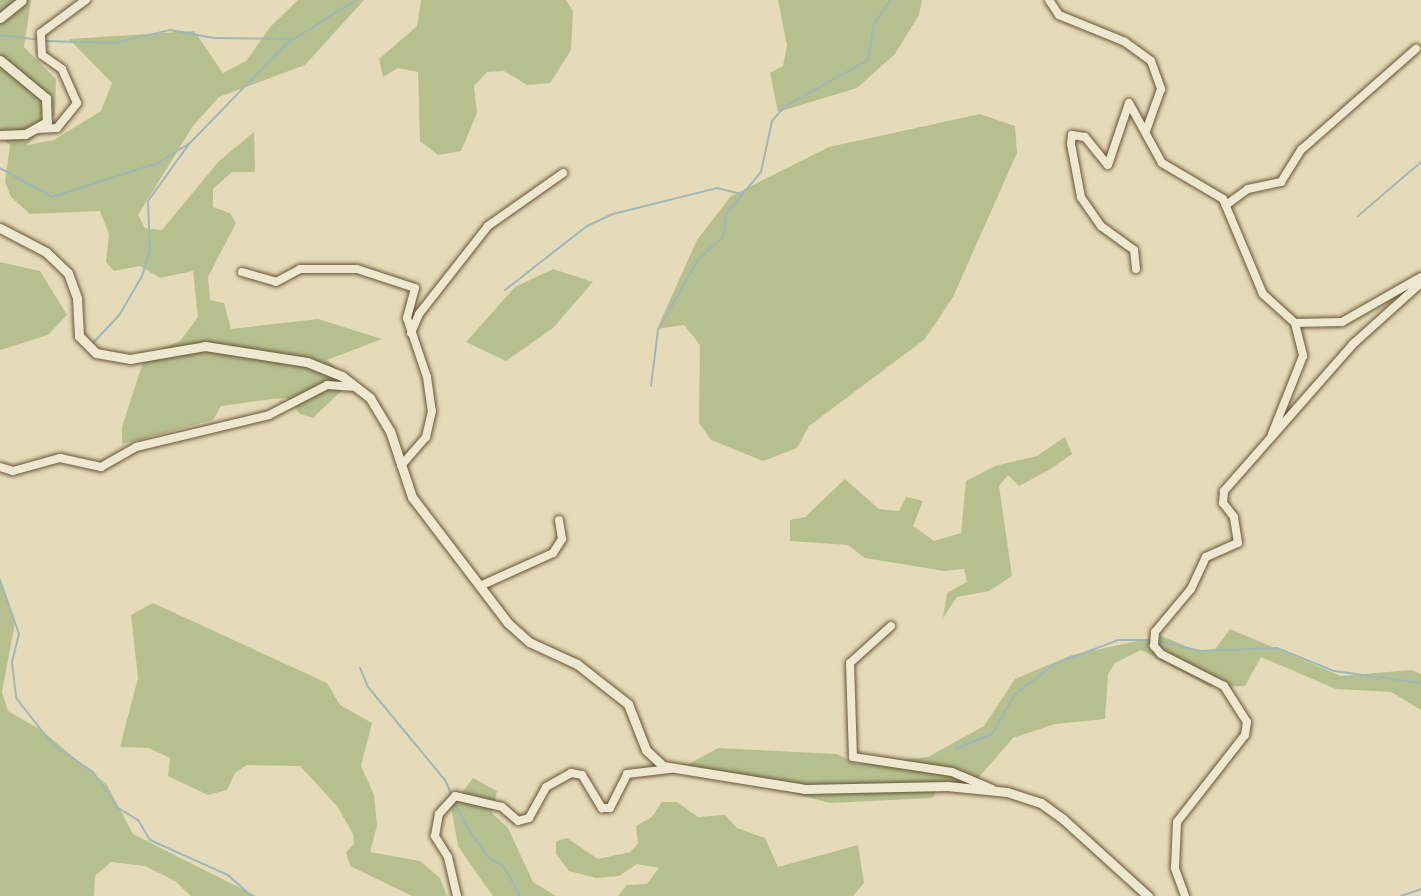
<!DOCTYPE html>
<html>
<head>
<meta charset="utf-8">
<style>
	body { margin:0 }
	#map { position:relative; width:1421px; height:896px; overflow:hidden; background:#e6dbb8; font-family:"IM FELL French Canon",serif }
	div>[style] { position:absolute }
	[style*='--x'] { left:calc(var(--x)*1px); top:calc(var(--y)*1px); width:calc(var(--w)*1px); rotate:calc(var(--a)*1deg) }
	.green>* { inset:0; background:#b6c08e }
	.stream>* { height:2px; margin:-1px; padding:0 1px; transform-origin:1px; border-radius:1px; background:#9db8bb }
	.roads { filter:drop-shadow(0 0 2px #685336) drop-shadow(0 0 2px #685336) }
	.minor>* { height:8px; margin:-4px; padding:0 4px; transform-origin:4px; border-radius:4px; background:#efe8d1 }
	.tertiary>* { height:9px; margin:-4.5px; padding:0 4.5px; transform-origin:4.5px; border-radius:4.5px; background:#efe8d1 }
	span { translate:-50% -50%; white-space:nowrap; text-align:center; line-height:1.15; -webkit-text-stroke:4.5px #efe8d1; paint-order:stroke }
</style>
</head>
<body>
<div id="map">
	<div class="green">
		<div style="clip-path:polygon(0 0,31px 0,24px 47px,56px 79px,55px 114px,27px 145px,54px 140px,101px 111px,112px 83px,69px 39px,194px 31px,223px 73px,246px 61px,271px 26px,298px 0,364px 0,305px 65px,219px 97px,193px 126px,138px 215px,145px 228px,162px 230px,219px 161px,254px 132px,255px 172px,232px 172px,213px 189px,213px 207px,230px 213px,236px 223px,208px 277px,210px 300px,224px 303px,231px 329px,318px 319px,382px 339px,327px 360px,352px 381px,313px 418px,300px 414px,287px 398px,272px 399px,221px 406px,213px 420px,122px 444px,122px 427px,145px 356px,180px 341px,198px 317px,193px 271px,160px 278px,140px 266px,114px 271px,106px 262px,109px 234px,100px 211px,30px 214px,11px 197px,5px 182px,10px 145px,0 136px)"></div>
		<div style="clip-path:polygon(421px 0,566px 0,573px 11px,571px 50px,550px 83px,527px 85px,504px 71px,487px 72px,474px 86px,477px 113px,461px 151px,438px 155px,420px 141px,418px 72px,398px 68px,383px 77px,379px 59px,417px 26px)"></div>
		<div style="clip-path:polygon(778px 0,922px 0,919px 15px,895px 54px,857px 88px,778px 112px,770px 73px,783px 66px,787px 45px)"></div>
		<div style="clip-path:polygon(980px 114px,1015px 126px,1017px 153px,953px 297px,925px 339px,809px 426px,797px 448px,763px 461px,711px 440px,699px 423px,700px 345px,684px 325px,657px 329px,697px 240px,731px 196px,829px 147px)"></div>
		<div style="clip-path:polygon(0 262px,40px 271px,67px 315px,48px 335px,0 350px)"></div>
		<div style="clip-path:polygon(553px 269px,593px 282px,553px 328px,506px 361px,466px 342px,515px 287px)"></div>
		<div style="clip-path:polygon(1065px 437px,1072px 454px,1049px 470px,1019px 486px,1008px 475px,999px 486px,1012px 576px,989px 591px,957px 597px,943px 618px,947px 593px,967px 582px,964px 569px,944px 571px,865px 558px,848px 545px,790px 541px,790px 520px,805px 517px,845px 479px,879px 509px,899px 511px,906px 497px,923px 501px,913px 526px,934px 541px,961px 533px,966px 481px,995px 466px,1037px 456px)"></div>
		<div style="clip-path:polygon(0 581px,15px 623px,2px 692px,8px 711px,41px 730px,107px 785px,133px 834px,256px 896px,191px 896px,175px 881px,145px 866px,111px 862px,95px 876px,94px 896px,0 896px)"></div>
		<div style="clip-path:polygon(153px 603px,327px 683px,340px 705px,372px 723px,361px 766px,374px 795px,377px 826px,370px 852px,420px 861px,440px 878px,447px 896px,412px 896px,350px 866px,346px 852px,354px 844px,353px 834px,337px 806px,300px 766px,247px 765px,235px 773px,227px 790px,208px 795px,168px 776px,170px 758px,149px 748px,120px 747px,138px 678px,131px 615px)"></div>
		<div style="clip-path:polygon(1230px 629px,1341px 676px,1411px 670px,1421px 674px,1421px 710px,1391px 692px,1336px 689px,1261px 657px,1245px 686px,1210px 687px,1141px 650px,1115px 663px,1108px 674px,1105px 719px,1055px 724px,1013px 738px,973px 784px,940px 783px,933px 798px,830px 803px,687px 765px,718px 748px,837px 754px,857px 764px,928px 757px,984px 726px,1015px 679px,1072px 655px,1161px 636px,1198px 651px,1215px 649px)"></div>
		<div style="clip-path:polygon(473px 778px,497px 791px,492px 813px,508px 828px,533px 882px,556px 896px,493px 896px,482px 881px,458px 846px,451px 807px)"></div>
		<div style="clip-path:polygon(662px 802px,677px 802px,698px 817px,725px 815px,737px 828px,765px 838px,778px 867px,858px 845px,864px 883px,853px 896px,618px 896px,627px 885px,647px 884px,659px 868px,637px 864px,619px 876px,596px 878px,569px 871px,556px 854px,556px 841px,567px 838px,598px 859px,630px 852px,638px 844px,636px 826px,652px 817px)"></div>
	</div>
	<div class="stream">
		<div style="--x:0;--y:35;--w:39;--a:7"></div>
		<div style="--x:44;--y:41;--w:71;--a:1.6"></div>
		<div style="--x:115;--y:43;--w:57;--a:-13.3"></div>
		<div style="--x:170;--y:30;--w:45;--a:10.3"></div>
		<div style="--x:214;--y:38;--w:78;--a:0.7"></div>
		<div style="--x:0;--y:168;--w:60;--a:29.1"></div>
		<div style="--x:52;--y:197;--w:111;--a:-17.8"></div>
		<div style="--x:158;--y:163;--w:38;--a:-32"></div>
		<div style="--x:190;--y:143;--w:138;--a:-45.9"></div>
		<div style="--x:286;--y:44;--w:83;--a:-32.2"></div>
		<div style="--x:1358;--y:216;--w:83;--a:-40.6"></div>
		<div style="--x:505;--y:290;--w:104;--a:-38"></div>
		<div style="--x:587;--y:226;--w:29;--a:-25"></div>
		<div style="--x:613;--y:214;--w:107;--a:-14"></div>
		<div style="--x:717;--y:188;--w:25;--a:14"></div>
		<div style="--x:94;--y:342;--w:38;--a:-47"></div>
		<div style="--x:120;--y:314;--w:44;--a:-59.9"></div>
		<div style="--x:142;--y:276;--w:26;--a:-72"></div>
		<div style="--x:150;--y:251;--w:50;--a:-92.3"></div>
		<div style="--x:148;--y:201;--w:70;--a:-54.3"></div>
		<div style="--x:651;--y:386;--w:56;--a:-82.9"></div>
		<div style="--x:658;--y:330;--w:83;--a:-60.3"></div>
		<div style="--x:699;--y:258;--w:32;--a:-41"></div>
		<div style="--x:723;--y:237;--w:24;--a:-81"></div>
		<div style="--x:727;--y:213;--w:53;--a:-50.3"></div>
		<div style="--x:761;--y:172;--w:52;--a:-77.8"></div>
		<div style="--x:772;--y:121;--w:18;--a:-49"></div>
		<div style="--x:784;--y:107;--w:96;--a:-29.2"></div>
		<div style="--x:868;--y:60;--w:36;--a:-81"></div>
		<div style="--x:874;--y:24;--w:29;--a:-56"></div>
		<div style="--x:0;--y:580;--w:57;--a:70.6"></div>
		<div style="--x:19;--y:634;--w:30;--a:104"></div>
		<div style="--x:12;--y:663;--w:35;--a:83"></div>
		<div style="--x:16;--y:698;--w:60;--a:51.8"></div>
		<div style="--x:53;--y:745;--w:48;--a:34"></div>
		<div style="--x:93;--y:772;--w:44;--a:55.2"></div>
		<div style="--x:118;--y:808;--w:23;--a:31"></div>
		<div style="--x:138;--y:820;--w:23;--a:59"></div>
		<div style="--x:150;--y:840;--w:85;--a:24.2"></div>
		<div style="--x:228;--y:875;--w:31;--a:42"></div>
		<div style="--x:1157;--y:641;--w:44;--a:13.1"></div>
		<div style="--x:1200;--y:651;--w:77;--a:-2.2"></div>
		<div style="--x:1277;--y:648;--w:61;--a:22"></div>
		<div style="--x:1334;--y:671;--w:88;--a:7.9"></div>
		<div style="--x:360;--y:668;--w:21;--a:67"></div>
		<div style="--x:368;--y:687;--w:121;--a:50.4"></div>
		<div style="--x:445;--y:780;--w:48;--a:65.6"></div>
		<div style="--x:465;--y:824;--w:40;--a:55.1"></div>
		<div style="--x:488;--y:857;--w:19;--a:32"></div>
		<div style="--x:504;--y:867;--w:33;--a:61"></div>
		<div style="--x:955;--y:749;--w:40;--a:-22"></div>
		<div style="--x:992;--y:734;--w:46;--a:-60.1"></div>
		<div style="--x:1015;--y:694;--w:50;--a:-36.9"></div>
		<div style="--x:1055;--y:664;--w:67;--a:-20.9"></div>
		<div style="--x:1118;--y:640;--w:34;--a:0"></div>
		<div style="--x:1401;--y:896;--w:21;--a:-19"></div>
	</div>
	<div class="roads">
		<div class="minor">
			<div style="--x:1049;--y:0;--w:18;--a:56"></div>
			<div style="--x:1059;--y:15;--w:71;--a:22.2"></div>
			<div style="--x:1125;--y:42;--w:32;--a:36"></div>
			<div style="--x:1151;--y:61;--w:30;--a:70"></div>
			<div style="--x:1161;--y:89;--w:45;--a:109.7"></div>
			<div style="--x:37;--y:129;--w:20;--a:-3"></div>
			<div style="--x:57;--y:128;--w:32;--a:-51"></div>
			<div style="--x:77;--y:103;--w:37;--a:-114"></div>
			<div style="--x:62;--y:69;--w:24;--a:-145"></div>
			<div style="--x:42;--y:55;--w:22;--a:-93"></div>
			<div style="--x:41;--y:33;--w:56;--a:-36.3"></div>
			<div style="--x:1226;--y:205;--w:27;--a:-36"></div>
			<div style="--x:1248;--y:189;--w:34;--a:-12"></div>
			<div style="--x:1281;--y:182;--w:39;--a:-58"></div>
			<div style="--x:1302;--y:149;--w:152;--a:-41.3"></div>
			<div style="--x:1136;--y:269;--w:19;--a:-96"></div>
			<div style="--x:1134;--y:250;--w:41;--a:-144"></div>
			<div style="--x:1101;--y:226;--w:35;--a:-125"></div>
			<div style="--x:1081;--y:197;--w:54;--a:-100.7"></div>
			<div style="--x:1071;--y:144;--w:9;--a:-84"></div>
			<div style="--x:1072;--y:135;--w:13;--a:9"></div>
			<div style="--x:1085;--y:137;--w:36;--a:51"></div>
			<div style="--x:1108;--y:165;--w:65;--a:-71.3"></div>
			<div style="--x:1129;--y:103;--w:68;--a:61.2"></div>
			<div style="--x:1162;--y:163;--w:71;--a:30.5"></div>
			<div style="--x:1223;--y:199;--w:103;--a:67.2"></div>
			<div style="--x:1263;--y:294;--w:43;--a:42.2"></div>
			<div style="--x:1295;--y:323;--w:34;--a:76"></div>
			<div style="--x:1303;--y:356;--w:84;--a:111.7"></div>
			<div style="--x:242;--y:272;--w:35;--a:16"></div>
			<div style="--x:276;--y:282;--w:27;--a:-28"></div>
			<div style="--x:300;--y:269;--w:57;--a:0"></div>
			<div style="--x:357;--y:269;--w:61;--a:18.1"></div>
			<div style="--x:415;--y:288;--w:31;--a:105"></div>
			<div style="--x:407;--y:318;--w:62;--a:71.3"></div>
			<div style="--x:427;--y:377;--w:34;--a:82"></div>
			<div style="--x:432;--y:411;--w:27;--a:103"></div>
			<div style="--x:426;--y:437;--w:38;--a:131"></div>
			<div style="--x:1295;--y:323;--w:47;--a:-1.2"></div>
			<div style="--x:1342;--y:322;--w:91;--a:-29.7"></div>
			<div style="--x:411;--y:333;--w:21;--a:-67"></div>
			<div style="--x:419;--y:314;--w:112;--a:-51.9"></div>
			<div style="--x:488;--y:226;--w:92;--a:-35.2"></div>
			<div style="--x:0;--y:467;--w:14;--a:17"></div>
			<div style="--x:13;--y:471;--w:49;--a:-15.5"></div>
			<div style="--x:60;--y:458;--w:42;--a:12.4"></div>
			<div style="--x:101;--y:467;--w:40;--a:-29.7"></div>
			<div style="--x:136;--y:447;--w:137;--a:-13.5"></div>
			<div style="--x:269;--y:415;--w:65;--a:-27.3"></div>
			<div style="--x:327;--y:385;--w:29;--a:4"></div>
			<div style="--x:480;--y:586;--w:80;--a:-24.3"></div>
			<div style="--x:553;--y:553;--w:17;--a:-57"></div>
			<div style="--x:562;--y:539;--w:19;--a:-99"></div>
			<div style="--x:891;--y:626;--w:55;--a:137.9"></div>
			<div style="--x:850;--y:663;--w:94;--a:88.2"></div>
			<div style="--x:853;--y:757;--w:100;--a:8.6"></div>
			<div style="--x:952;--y:772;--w:43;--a:23"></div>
			<div style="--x:457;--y:896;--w:40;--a:-103"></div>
			<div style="--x:448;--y:857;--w:25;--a:-122"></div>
			<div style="--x:435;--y:836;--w:22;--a:-80"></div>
			<div style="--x:439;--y:814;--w:24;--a:-48"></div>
			<div style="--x:455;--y:796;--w:48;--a:13.2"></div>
			<div style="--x:502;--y:807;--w:21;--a:41"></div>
			<div style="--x:518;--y:821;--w:11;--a:-15"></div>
			<div style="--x:529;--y:818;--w:35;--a:-61"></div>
			<div style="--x:546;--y:787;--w:29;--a:-29"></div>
			<div style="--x:571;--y:773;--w:11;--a:10"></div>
			<div style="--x:582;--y:775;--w:39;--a:59"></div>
			<div style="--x:602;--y:808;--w:8;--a:0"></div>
			<div style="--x:610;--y:808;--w:38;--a:-63"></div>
			<div style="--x:627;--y:774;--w:43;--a:-6.6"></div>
			<div style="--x:1185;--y:896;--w:30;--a:-110"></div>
			<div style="--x:1175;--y:868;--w:46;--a:-87.5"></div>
			<div style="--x:1177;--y:822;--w:110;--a:-52"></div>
			<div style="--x:1245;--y:735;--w:13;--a:-81"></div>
			<div style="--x:1247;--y:722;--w:43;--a:-122.6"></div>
			<div style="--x:1224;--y:686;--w:71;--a:-153.1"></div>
			<div style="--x:1161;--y:654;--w:11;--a:-131"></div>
			<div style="--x:1154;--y:646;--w:14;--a:-86"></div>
			<div style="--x:1155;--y:632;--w:56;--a:-50.1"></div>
			<div style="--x:1191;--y:589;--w:35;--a:-65"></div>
			<div style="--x:1206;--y:557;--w:35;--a:-24"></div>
			<div style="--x:1238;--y:543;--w:26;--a:-99"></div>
			<div style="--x:1234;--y:517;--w:18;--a:-128"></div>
			<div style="--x:1223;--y:503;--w:12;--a:-85"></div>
			<div style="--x:1224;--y:491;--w:196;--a:-48.7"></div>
			<div style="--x:1353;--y:344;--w:91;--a:-41.9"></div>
		</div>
		<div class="tertiary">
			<div style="--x:0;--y:18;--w:28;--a:-39"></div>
			<div style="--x:0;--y:60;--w:60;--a:39.6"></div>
			<div style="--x:46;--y:98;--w:24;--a:88"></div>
			<div style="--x:47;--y:122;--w:25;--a:151"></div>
			<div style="--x:25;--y:134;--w:25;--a:178"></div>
			<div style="--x:0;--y:228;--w:52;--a:27.6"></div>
			<div style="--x:46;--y:252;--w:30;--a:44"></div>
			<div style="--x:68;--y:273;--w:27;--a:70"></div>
			<div style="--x:77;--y:298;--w:38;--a:87"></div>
			<div style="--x:79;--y:336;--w:24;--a:45"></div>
			<div style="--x:96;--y:353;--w:35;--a:10"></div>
			<div style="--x:130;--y:359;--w:76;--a:-9.8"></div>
			<div style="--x:205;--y:346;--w:103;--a:8.9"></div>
			<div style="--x:307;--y:362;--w:38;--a:22"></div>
			<div style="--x:342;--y:376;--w:36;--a:38"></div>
			<div style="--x:370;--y:398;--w:39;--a:59"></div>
			<div style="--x:390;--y:431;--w:70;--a:71.6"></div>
			<div style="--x:412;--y:497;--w:158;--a:52.7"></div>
			<div style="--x:508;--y:623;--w:28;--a:42"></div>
			<div style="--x:529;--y:642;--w:53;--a:24.6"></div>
			<div style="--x:577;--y:664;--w:65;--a:38.1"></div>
			<div style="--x:628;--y:704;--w:49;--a:68.6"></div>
			<div style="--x:646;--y:750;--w:23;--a:43"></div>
			<div style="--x:663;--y:766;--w:144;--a:9.2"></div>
			<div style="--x:805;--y:789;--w:142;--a:-1.2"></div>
			<div style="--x:947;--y:786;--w:60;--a:5.7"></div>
			<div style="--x:1007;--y:792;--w:36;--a:18"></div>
			<div style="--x:1041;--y:803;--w:27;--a:36"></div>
			<div style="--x:1063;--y:819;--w:115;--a:42.2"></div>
		</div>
	</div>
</div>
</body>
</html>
